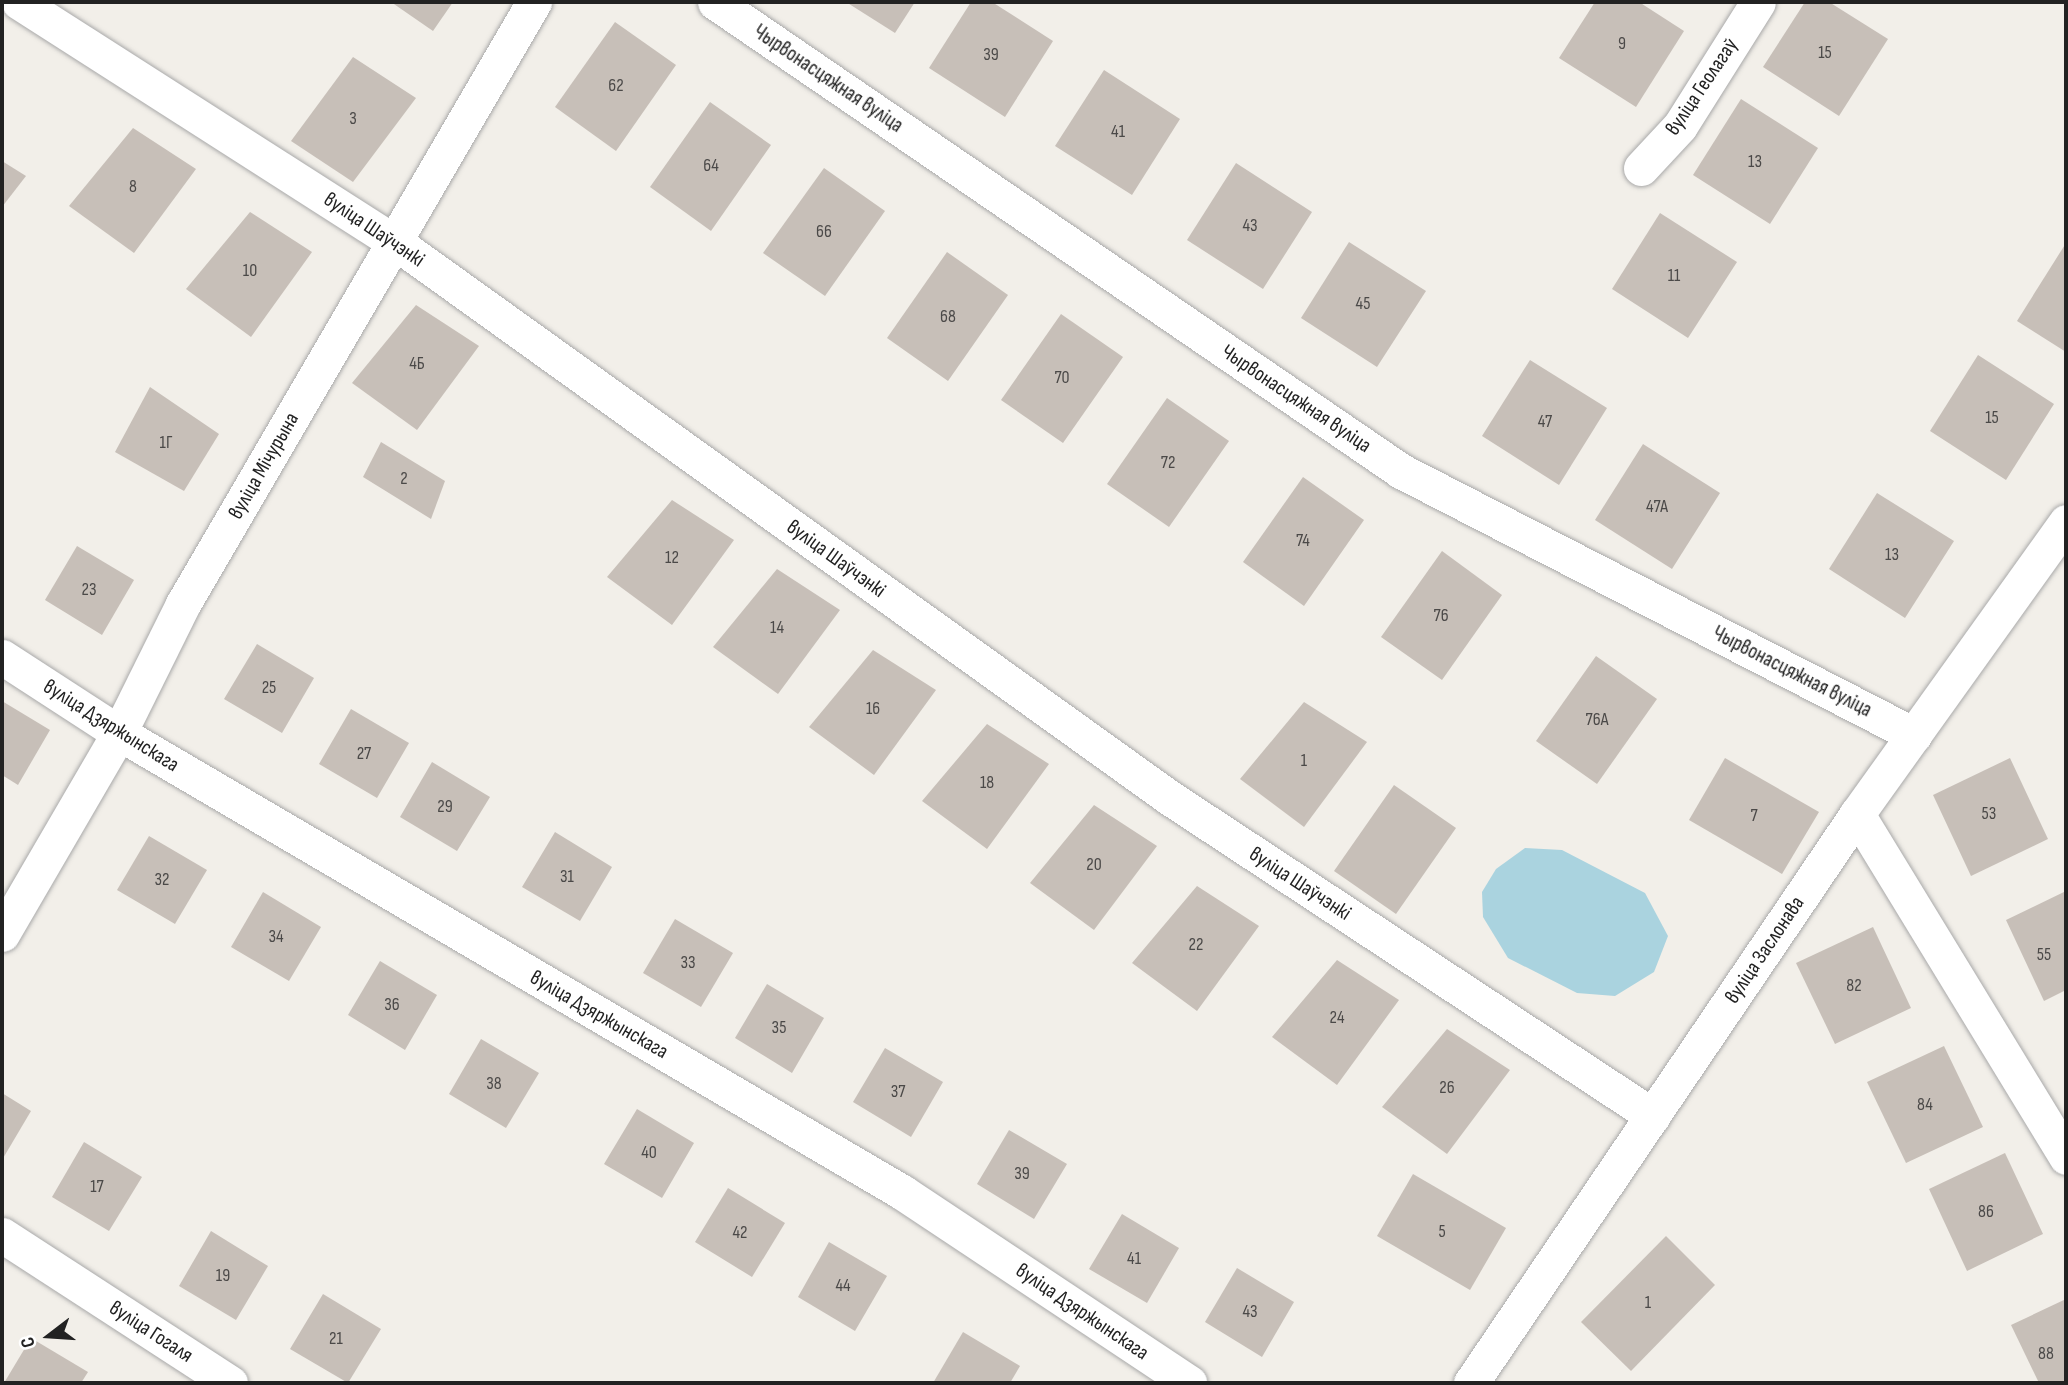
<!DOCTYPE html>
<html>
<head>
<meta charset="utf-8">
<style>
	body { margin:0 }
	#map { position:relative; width:2068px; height:1385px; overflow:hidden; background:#f2efe9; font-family:"Sofia Sans Condensed",sans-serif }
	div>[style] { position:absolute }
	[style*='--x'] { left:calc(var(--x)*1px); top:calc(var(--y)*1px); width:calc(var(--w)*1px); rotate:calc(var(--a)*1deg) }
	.water>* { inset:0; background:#aad3df }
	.building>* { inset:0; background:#c7bfb8 }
	.roads { filter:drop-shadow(0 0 2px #a9a9a9) drop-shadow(0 0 2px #a9a9a9) }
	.street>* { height:35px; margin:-17.5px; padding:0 17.5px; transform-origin:17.5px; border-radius:17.5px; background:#fff }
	span { translate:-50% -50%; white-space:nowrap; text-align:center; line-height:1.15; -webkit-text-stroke:7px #fff; paint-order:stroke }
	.number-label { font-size:18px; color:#4b4948 }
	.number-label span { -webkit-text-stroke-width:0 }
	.street-label { font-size:21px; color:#222 }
	.frame { position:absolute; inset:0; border:4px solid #222; pointer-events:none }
	.north { position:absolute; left:14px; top:1301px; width:70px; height:70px; -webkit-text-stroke:5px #fff; paint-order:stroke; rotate:253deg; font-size:19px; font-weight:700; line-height:28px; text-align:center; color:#222 }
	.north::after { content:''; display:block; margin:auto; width:24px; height:32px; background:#222; clip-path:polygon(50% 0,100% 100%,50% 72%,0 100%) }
</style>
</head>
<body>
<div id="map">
	<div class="water">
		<div style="clip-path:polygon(1525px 848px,1562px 850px,1645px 893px,1668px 936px,1654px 972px,1615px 996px,1577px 993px,1508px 958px,1483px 917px,1482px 892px,1496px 869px)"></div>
	</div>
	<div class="building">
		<div style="clip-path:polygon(391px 2px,453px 2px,433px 31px)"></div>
		<div style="clip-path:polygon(846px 2px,915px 2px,895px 33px)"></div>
		<div style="clip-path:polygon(971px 2px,992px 2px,1053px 41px,1005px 117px,929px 68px)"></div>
		<div style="clip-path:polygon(1595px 2px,1639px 2px,1684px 31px,1636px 107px,1559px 58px)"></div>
		<div style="clip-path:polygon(1805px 2px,1829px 2px,1888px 39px,1839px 116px,1763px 67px)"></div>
		<div style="clip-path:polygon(615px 22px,676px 65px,616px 151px,555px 107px)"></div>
		<div style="clip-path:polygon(353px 57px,416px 98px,353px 182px,291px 141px)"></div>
		<div style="clip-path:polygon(1104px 70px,1180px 119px,1132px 195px,1055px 146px)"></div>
		<div style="clip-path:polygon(1741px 99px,1818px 148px,1770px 224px,1693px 175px)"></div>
		<div style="clip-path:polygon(710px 102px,771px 145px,711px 231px,650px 187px)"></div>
		<div style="clip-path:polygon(133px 128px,196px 169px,134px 253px,69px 206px)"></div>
		<div style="clip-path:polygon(2px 161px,26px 176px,2px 207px)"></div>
		<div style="clip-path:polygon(1236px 163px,1312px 212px,1263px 289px,1187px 240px)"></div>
		<div style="clip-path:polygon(824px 168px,885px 211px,825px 296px,763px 253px)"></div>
		<div style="clip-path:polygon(250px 212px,312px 252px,251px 337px,186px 289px)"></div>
		<div style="clip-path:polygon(1660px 213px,1737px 262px,1688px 338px,1612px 289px)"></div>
		<div style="clip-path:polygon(1349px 242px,1426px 291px,1377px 367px,1301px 318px)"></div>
		<div style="clip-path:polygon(2066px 243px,2066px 352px,2017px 321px)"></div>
		<div style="clip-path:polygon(947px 252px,1008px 295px,948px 381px,887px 338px)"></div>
		<div style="clip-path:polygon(416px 305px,479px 346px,417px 430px,352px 383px)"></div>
		<div style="clip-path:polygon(1061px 314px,1123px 357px,1063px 443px,1001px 400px)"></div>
		<div style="clip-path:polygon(1978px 355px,2054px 404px,2006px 480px,1930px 431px)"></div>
		<div style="clip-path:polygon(1530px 360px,1607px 408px,1559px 485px,1482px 436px)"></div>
		<div style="clip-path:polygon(150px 387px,219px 434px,184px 491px,115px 452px)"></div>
		<div style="clip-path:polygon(1167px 398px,1229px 441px,1169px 527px,1107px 484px)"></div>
		<div style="clip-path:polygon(381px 442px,445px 481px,431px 519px,363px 477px)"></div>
		<div style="clip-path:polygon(1643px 444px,1720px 493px,1672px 569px,1595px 520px)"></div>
		<div style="clip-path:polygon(1303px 477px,1364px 520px,1304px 606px,1243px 562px)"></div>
		<div style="clip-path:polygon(1877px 493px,1954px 541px,1905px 618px,1829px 569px)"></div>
		<div style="clip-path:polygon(672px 500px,734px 540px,672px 625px,607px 577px)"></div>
		<div style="clip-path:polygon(77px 546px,134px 580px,102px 635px,45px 600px)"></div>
		<div style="clip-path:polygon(1442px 551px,1502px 595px,1442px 680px,1381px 637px)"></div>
		<div style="clip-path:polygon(777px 569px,840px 610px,778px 694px,713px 647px)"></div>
		<div style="clip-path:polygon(257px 644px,314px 678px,282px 733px,224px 699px)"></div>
		<div style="clip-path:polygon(873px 650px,936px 690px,874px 775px,809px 727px)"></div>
		<div style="clip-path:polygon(1596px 656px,1657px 699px,1597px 784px,1536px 741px)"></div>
		<div style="clip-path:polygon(2px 701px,50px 730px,18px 785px,2px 775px)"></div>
		<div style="clip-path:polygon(1304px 702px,1367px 742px,1304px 827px,1240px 779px)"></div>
		<div style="clip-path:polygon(351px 709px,409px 743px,377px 798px,319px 764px)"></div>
		<div style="clip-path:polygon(987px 724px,1049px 764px,987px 849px,922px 801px)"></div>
		<div style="clip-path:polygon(1725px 758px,1819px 812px,1782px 874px,1689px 820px)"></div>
		<div style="clip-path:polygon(2010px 758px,2048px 839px,1971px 876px,1933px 795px)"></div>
		<div style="clip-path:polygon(432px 762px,490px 797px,457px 851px,400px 817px)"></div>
		<div style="clip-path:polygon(1394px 785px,1456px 828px,1396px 914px,1334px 871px)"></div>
		<div style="clip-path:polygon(1094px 805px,1157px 846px,1094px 930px,1030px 883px)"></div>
		<div style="clip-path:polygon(555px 832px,612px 867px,580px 921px,522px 887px)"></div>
		<div style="clip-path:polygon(149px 836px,207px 870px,175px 924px,117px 890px)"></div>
		<div style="clip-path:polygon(1197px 886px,1259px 926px,1197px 1011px,1132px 963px)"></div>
		<div style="clip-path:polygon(2066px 891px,2066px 990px,2044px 1001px,2006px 920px)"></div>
		<div style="clip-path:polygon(263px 892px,321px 927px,289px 981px,231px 947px)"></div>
		<div style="clip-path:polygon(675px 919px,733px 953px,701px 1007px,643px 973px)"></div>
		<div style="clip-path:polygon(1873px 927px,1911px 1008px,1835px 1044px,1796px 963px)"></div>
		<div style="clip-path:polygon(1337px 960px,1399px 1000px,1337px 1085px,1272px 1037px)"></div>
		<div style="clip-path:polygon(380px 961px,437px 995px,405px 1050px,348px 1015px)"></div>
		<div style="clip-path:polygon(767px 984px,824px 1018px,792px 1073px,735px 1038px)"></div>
		<div style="clip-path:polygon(1447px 1029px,1510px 1070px,1447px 1154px,1382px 1107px)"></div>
		<div style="clip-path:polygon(481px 1039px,539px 1073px,506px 1128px,449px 1094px)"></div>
		<div style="clip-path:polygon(1944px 1046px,1983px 1127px,1906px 1163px,1867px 1082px)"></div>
		<div style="clip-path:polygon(885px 1048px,943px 1082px,911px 1137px,853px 1102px)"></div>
		<div style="clip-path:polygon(2px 1093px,31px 1111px,2px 1160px)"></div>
		<div style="clip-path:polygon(637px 1109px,694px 1143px,662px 1198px,604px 1164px)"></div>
		<div style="clip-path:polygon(1009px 1130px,1067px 1164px,1034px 1219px,977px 1184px)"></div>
		<div style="clip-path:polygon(84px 1142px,142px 1177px,109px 1231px,52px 1197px)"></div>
		<div style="clip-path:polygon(2005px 1153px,2043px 1234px,1967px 1271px,1929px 1189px)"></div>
		<div style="clip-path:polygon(1413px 1174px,1506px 1228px,1470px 1290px,1377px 1236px)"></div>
		<div style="clip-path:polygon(728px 1188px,785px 1223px,752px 1277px,695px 1242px)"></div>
		<div style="clip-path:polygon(1122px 1214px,1179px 1248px,1147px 1303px,1089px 1269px)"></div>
		<div style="clip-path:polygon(211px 1231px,268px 1266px,236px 1320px,179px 1286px)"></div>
		<div style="clip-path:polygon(1666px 1236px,1715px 1285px,1631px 1371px,1581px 1322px)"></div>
		<div style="clip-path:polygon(829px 1242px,887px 1276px,855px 1331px,798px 1297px)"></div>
		<div style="clip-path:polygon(1237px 1268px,1294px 1302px,1262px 1357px,1205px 1322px)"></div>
		<div style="clip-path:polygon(323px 1294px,381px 1329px,348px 1383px,290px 1349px)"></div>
		<div style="clip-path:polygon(2066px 1299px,2066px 1383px,2039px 1383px,2011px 1325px)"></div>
		<div style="clip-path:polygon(963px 1332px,1020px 1366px,1010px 1383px,933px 1383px)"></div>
		<div style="clip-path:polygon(31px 1338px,88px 1372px,81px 1383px,4px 1383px)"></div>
	</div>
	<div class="roads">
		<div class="street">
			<div style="--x:19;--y:2;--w:446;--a:32.6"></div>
			<div style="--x:395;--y:242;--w:954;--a:35.66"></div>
			<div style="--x:1170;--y:798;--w:578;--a:33.36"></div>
			<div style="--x:715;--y:2;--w:831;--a:34.36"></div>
			<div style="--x:1401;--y:471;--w:577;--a:27.23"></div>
			<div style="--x:1641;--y:168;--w:57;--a:-47.1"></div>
			<div style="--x:1680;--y:126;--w:146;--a:-57.8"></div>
			<div style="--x:2;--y:657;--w:140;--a:33"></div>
			<div style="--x:119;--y:733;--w:908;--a:30.38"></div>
			<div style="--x:902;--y:1192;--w:345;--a:33.6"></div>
			<div style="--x:1857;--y:814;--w:402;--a:58.6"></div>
			<div style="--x:2;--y:934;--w:233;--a:-59.8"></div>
			<div style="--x:119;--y:733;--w:144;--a:-63.6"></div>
			<div style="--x:183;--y:604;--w:697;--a:-59.76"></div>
			<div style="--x:2;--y:1235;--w:272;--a:33"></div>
			<div style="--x:1471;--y:1383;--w:688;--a:-55.85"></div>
			<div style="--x:1857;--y:814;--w:359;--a:-54.4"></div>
		</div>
	</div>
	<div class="number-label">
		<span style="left:1622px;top:44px">9</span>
		<span style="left:1825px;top:53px">15</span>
		<span style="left:991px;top:55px">39</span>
		<span style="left:616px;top:86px">62</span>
		<span style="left:353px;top:119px">3</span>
		<span style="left:1118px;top:132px">41</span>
		<span style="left:1755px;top:162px">13</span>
		<span style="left:711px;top:166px">64</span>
		<span style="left:133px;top:187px">8</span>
		<span style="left:1250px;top:226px">43</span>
		<span style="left:824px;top:232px">66</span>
		<span style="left:250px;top:271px">10</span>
		<span style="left:1674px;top:276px">11</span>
		<span style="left:1363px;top:304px">45</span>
		<span style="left:948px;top:317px">68</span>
		<span style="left:417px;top:364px">4Б</span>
		<span style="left:1062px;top:378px">70</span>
		<span style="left:1992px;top:418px">15</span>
		<span style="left:1545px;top:422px">47</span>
		<span style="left:166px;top:443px">1Г</span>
		<span style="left:1168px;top:463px">72</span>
		<span style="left:404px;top:479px">2</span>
		<span style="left:1657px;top:507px">47А</span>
		<span style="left:1303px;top:541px">74</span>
		<span style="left:1892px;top:555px">13</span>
		<span style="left:672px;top:558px">12</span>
		<span style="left:89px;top:590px">23</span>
		<span style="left:1441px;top:616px">76</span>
		<span style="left:777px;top:628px">14</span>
		<span style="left:269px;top:688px">25</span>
		<span style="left:873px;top:709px">16</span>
		<span style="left:1597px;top:720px">76А</span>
		<span style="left:364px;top:754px">27</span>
		<span style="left:1304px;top:761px">1</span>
		<span style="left:987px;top:783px">18</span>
		<span style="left:445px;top:807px">29</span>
		<span style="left:1989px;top:814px">53</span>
		<span style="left:1754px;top:816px">7</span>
		<span style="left:1094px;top:865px">20</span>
		<span style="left:567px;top:877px">31</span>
		<span style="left:162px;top:880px">32</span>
		<span style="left:276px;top:937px">34</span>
		<span style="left:1196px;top:945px">22</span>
		<span style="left:2044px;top:955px">55</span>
		<span style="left:688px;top:963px">33</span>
		<span style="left:1854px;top:986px">82</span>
		<span style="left:392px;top:1005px">36</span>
		<span style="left:1337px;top:1018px">24</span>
		<span style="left:779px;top:1028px">35</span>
		<span style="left:494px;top:1084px">38</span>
		<span style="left:1447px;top:1088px">26</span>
		<span style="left:898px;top:1092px">37</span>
		<span style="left:1925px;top:1105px">84</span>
		<span style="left:649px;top:1153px">40</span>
		<span style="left:1022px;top:1174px">39</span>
		<span style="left:97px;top:1187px">17</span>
		<span style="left:1986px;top:1212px">86</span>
		<span style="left:1442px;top:1232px">5</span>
		<span style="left:740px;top:1233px">42</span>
		<span style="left:1134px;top:1259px">41</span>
		<span style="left:223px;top:1276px">19</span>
		<span style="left:843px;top:1286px">44</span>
		<span style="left:1648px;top:1303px">1</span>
		<span style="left:1250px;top:1312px">43</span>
		<span style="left:336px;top:1339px">21</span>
		<span style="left:2046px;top:1354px">88</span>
	</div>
	<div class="street-label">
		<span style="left:828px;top:79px;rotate:34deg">Чырвонасцяжная вуліца</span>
		<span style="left:1702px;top:87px;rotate:-56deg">вуліца Геолагаў</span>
		<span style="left:374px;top:230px;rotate:34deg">вуліца Шаўчэнкі</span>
		<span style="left:1296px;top:399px;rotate:34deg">Чырвонасцяжная вуліца</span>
		<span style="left:264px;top:466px;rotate:-60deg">вуліца Мічурына</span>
		<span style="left:836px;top:559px;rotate:36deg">вуліца Шаўчэнкі</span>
		<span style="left:1792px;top:672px;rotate:27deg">Чырвонасцяжная вуліца</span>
		<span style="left:111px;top:726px;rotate:32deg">вуліца Дзяржынскага</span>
		<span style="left:1300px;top:884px;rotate:33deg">вуліца Шаўчэнкі</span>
		<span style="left:1765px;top:950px;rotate:-56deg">вуліца Заслонава</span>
		<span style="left:599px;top:1015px;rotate:30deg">вуліца Дзяржынскага</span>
		<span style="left:1082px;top:1312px;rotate:34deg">вуліца Дзяржынскага</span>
		<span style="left:151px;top:1332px;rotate:33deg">вуліца Гогаля</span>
	</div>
	<div class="frame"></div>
	<div class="north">С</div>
</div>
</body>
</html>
